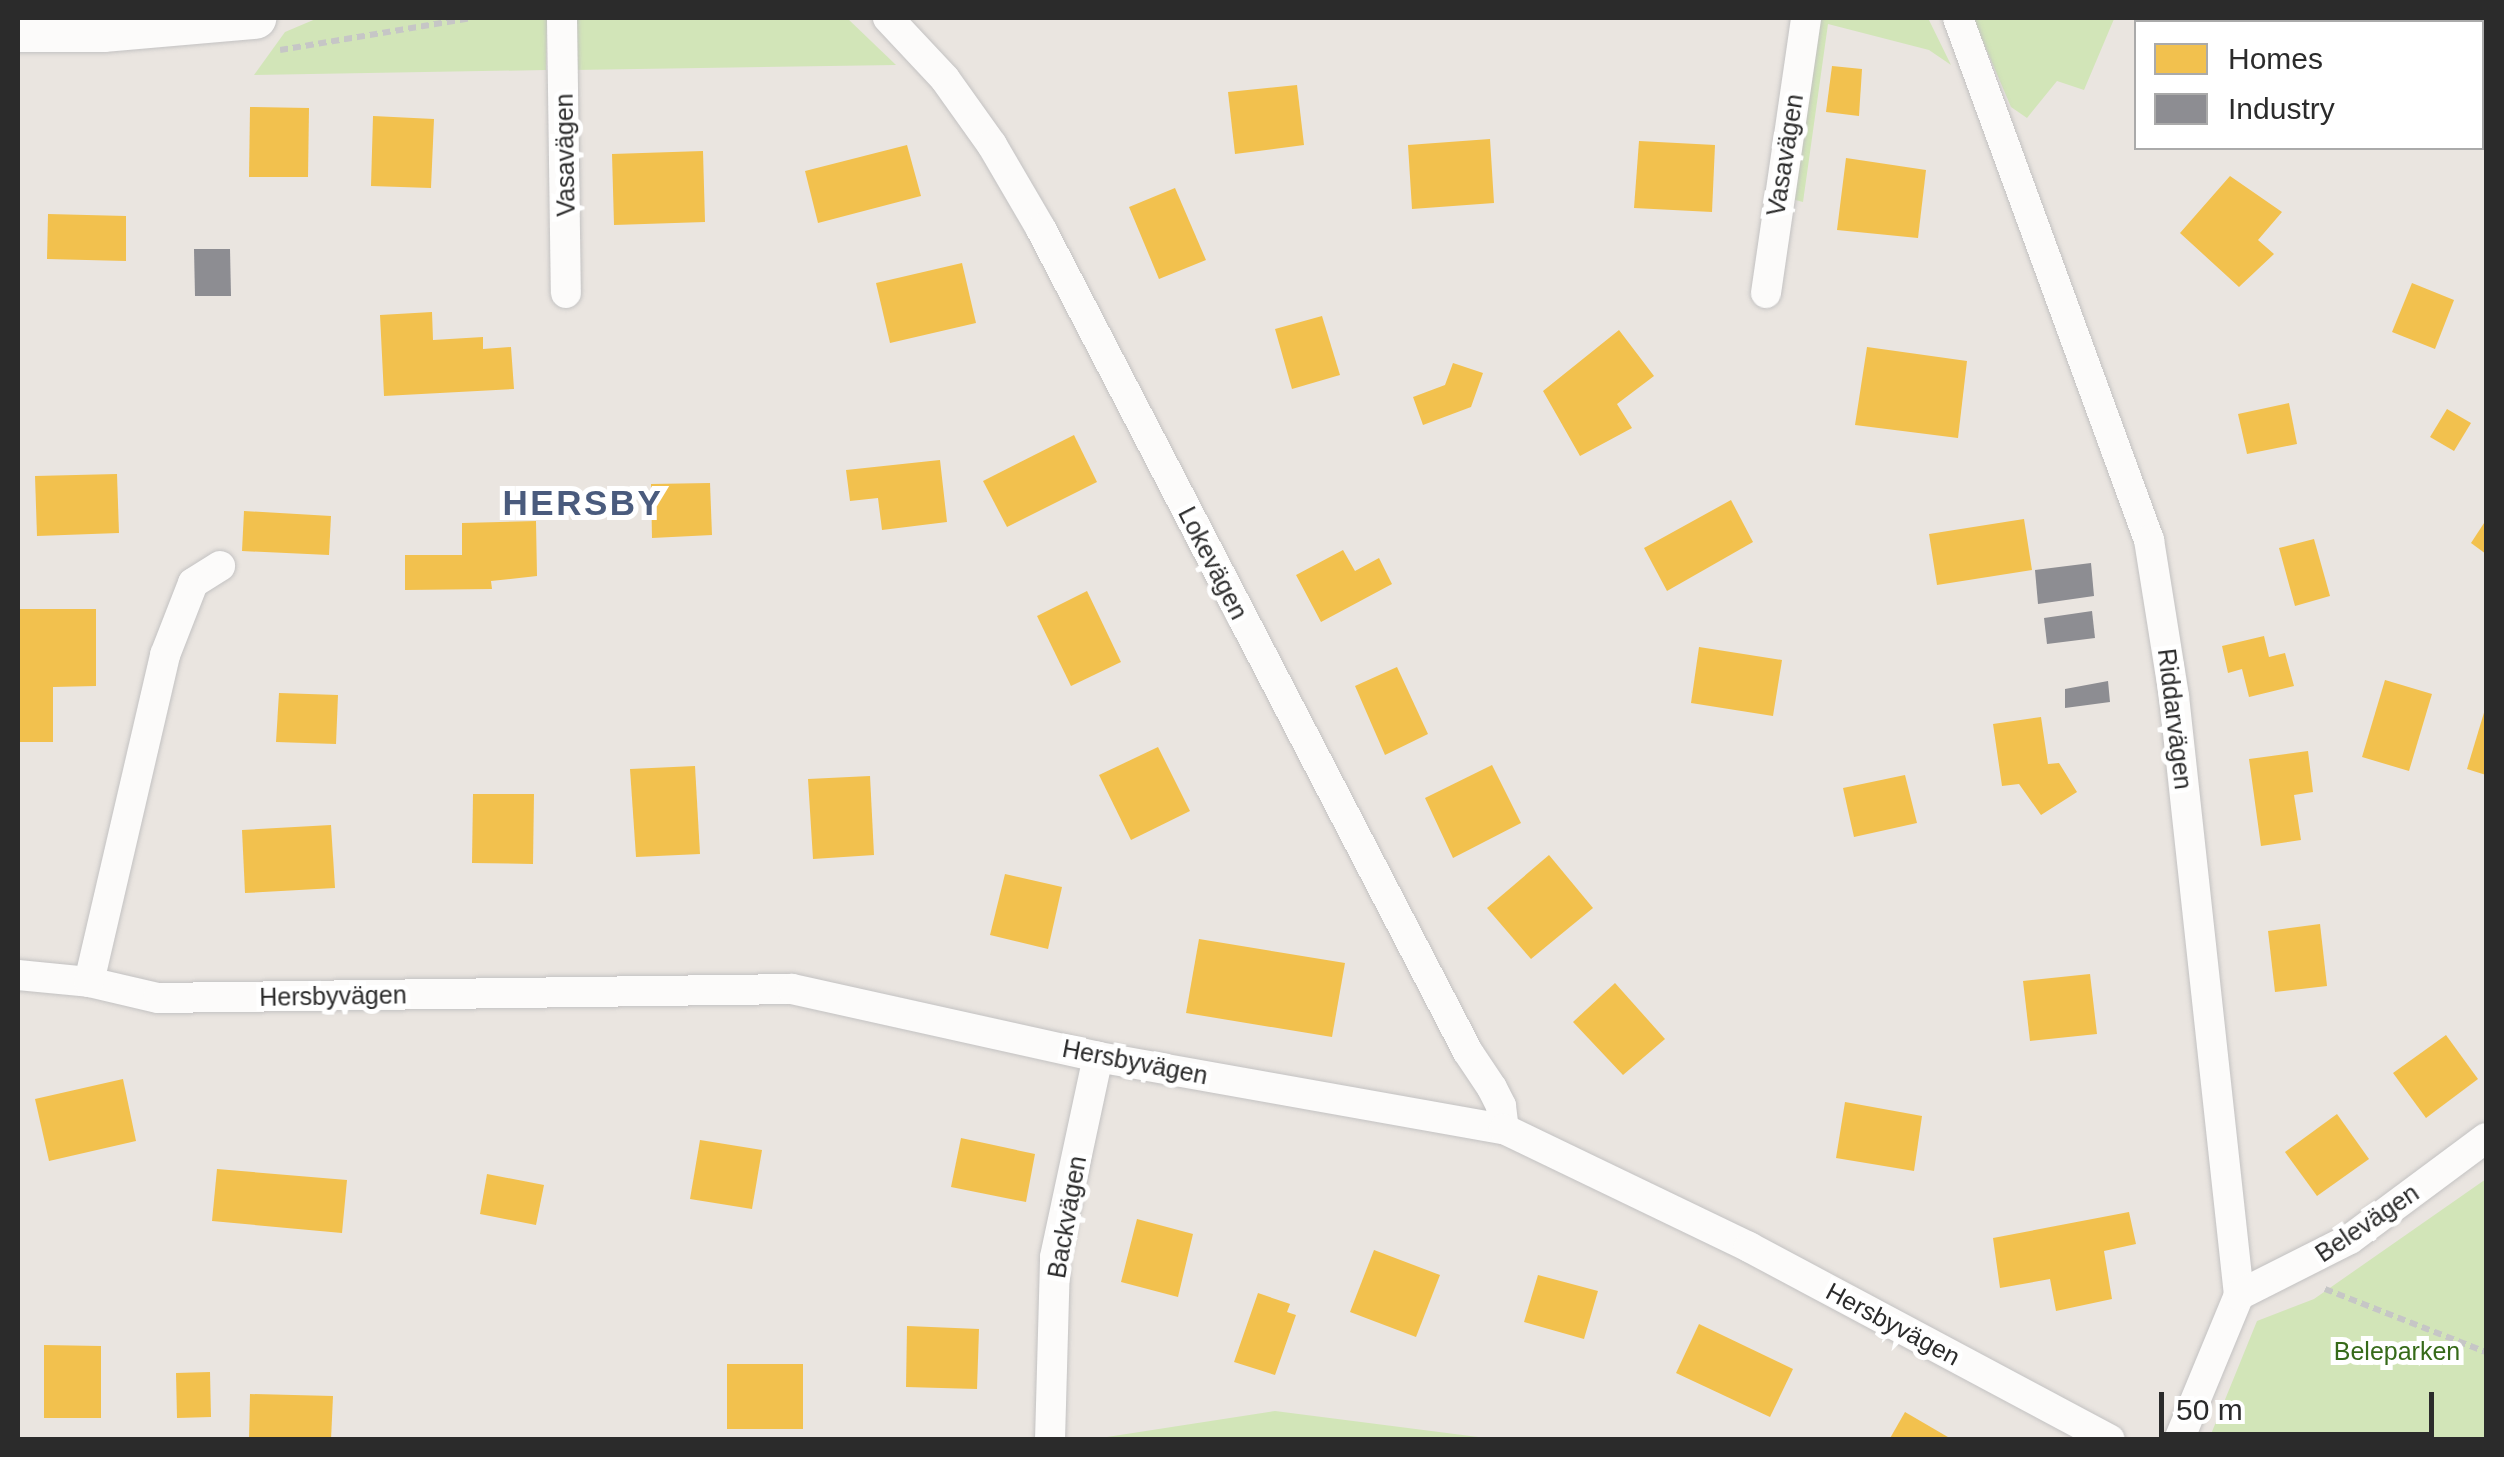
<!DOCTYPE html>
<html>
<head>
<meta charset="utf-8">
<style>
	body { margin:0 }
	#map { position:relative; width:2504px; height:1457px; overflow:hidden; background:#eae5e0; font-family:Arial,sans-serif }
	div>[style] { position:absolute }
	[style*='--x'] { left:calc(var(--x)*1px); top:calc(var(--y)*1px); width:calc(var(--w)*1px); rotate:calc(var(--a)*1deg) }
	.green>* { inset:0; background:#d2e5b8 }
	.homes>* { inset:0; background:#f2c14e }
	.industry>* { inset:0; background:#8d8d92 }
	.path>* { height:6px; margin-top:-3px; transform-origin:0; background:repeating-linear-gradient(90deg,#c6c6c6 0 8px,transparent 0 13px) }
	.roads { filter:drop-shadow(0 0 2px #c3c2c2) drop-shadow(0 0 2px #c3c2c2) }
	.street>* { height:30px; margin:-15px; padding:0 15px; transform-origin:15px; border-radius:15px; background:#fcfbfa }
	.secondary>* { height:42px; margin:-21px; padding:0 21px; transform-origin:21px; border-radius:21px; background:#fcfbfa }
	span { translate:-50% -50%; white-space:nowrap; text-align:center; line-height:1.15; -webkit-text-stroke:10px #fff; paint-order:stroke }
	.street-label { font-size:25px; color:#2b2b2b }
	.park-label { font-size:25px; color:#366a19 }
	.district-label { font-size:35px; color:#4a5b7d; font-weight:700; letter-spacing:2.5px }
	.frame { position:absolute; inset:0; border:20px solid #2b2b2b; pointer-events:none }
	.legend { position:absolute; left:2134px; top:20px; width:350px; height:130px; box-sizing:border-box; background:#fff; border:2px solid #aaa; margin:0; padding:12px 18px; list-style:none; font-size:30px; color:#2b2b2b }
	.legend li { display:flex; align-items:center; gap:20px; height:50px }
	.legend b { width:50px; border:2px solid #aaa }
	.scale { position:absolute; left:2159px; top:1392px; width:275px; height:45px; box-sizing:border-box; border:5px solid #2b2b2b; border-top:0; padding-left:12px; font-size:30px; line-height:35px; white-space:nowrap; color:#2b2b2b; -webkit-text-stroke:8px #fff; paint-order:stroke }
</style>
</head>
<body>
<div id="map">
	<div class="green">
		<div style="clip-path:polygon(318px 18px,547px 18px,546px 70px,254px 75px,285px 32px)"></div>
		<div style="clip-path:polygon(573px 18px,847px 18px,896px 65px,574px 70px)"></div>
		<div style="clip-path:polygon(1813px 18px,1928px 18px,1951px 65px,1929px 50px,1828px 24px,1803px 202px,1787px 198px)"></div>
		<div style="clip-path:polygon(1973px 18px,2106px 18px,2114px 19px,2084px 90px,2057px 81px,2027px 118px,2011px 107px)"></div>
		<div style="clip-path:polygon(2486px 1179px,2486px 1439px,2209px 1439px,2257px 1321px,2314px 1299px)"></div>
		<div style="clip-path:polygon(1275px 1411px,1486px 1438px,1499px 1439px,1094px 1439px)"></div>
	</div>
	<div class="homes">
		<div style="clip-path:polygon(1832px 66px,1862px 69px,1859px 116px,1826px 112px)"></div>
		<div style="clip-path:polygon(1297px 85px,1304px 145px,1235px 154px,1228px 92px)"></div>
		<div style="clip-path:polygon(250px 107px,309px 108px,308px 177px,249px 177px)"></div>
		<div style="clip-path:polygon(373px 116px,434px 119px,431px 188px,371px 186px)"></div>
		<div style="clip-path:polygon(1490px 139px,1494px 203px,1412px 209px,1408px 145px)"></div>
		<div style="clip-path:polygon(1639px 141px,1715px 145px,1712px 212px,1634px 208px)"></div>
		<div style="clip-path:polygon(907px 145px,921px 196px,818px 223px,805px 171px)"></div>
		<div style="clip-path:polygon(703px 151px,705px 222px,614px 225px,612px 154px)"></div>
		<div style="clip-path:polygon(1846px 158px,1926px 170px,1918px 238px,1837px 230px)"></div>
		<div style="clip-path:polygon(2230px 176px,2282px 212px,2258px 240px,2274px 254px,2239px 287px,2180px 233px)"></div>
		<div style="clip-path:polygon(1175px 188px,1206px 260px,1159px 279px,1129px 207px)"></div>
		<div style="clip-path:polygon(48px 214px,126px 216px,126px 261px,47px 259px)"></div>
		<div style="clip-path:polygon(962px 263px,976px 323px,890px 343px,876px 283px)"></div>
		<div style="clip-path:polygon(2412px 283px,2454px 300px,2435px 349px,2392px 332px)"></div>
		<div style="clip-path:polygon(432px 312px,433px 340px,483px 337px,483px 349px,511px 347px,514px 389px,384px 396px,380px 315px)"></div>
		<div style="clip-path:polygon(1322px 316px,1340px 375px,1292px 389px,1275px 329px)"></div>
		<div style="clip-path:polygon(1619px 330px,1654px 376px,1617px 404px,1632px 428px,1580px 456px,1543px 391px)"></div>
		<div style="clip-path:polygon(1867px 347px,1967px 361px,1958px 438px,1855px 425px)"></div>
		<div style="clip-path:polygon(1453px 363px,1483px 373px,1471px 407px,1423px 425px,1413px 397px,1445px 385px)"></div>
		<div style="clip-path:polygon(2289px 403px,2297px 444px,2247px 454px,2238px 414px)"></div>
		<div style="clip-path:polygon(2447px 409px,2471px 423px,2454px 451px,2430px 437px)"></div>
		<div style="clip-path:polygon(1074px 435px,1097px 482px,1007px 527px,983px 481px)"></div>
		<div style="clip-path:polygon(940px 460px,947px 522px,882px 530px,878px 498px,850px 501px,846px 470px)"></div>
		<div style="clip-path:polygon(117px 474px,119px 533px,37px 536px,35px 476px)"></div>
		<div style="clip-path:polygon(710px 483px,712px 535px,652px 538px,651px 484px)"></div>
		<div style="clip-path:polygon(1731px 500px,1753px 542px,1667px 591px,1644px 548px)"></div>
		<div style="clip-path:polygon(244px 511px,331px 516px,329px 555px,242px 551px)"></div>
		<div style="clip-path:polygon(2024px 519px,2032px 570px,1937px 585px,1929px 534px)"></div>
		<div style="clip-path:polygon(2486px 520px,2486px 554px,2471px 543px)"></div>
		<div style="clip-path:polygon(536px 521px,537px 576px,491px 581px,492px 589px,405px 590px,405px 555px,462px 555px,462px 523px)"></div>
		<div style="clip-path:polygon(2314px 539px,2330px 596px,2295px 606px,2279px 548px)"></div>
		<div style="clip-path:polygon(1343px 550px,1355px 571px,1379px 558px,1392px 584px,1321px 622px,1296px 575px)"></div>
		<div style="clip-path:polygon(1087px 591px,1121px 662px,1071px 686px,1037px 616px)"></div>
		<div style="clip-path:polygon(20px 609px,96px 609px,96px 686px,53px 687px,53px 742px,20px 742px)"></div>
		<div style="clip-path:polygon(2264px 636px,2269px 657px,2285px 653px,2294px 686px,2249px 697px,2242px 669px,2228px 673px,2222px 646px)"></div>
		<div style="clip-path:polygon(1699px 647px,1782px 660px,1773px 716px,1691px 703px)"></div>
		<div style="clip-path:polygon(1397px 667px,1428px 734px,1385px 755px,1355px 686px)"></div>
		<div style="clip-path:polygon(2385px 680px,2432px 694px,2409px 771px,2362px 757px)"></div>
		<div style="clip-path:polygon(279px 693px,338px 695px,336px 744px,276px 742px)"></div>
		<div style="clip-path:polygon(2486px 706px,2486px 775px,2467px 769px)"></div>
		<div style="clip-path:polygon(2041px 717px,2048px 764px,2059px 763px,2077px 792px,2041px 815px,2019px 784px,2002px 786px,1993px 724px)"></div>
		<div style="clip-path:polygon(1158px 747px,1190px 811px,1131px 840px,1099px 775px)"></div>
		<div style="clip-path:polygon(2308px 751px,2313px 792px,2294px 795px,2301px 840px,2261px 846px,2249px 759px)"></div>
		<div style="clip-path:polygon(1492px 765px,1521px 823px,1453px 858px,1425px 798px)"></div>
		<div style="clip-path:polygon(695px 766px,700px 854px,636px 857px,630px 769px)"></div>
		<div style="clip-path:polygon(1905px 775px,1917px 823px,1854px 837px,1843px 788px)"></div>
		<div style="clip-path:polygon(870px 776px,874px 855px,813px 859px,808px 779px)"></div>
		<div style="clip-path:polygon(473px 794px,534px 794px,533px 864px,472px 863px)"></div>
		<div style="clip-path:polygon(331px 825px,335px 888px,245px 893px,242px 830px)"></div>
		<div style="clip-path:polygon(1549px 855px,1593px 908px,1531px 959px,1487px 908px)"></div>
		<div style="clip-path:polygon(1005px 874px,1062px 887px,1048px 949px,990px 935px)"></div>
		<div style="clip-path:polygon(2320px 924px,2327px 986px,2275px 992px,2268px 931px)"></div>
		<div style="clip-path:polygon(1199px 939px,1345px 963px,1332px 1037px,1186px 1013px)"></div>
		<div style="clip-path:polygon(2090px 974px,2097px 1034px,2030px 1041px,2023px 981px)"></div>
		<div style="clip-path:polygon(1615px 983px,1665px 1039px,1623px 1075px,1573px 1022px)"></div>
		<div style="clip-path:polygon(2446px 1035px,2478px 1079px,2426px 1118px,2393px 1073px)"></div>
		<div style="clip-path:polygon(123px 1079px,136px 1141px,49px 1161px,35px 1099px)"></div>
		<div style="clip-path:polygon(1845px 1102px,1922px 1116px,1914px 1171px,1836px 1158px)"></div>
		<div style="clip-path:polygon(2337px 1114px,2369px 1159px,2317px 1196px,2285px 1152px)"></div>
		<div style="clip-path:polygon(961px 1138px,1035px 1154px,1026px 1202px,951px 1187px)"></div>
		<div style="clip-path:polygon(700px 1140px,762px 1150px,752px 1209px,690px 1199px)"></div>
		<div style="clip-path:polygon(217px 1169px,347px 1180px,342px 1233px,212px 1221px)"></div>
		<div style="clip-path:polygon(487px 1174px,544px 1185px,536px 1225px,480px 1214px)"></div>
		<div style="clip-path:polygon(2129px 1212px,2136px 1244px,2104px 1251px,2112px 1299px,2056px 1311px,2050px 1279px,2000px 1288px,1993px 1238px)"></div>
		<div style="clip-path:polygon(1137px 1219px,1193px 1234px,1178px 1297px,1121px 1282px)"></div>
		<div style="clip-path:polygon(1374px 1250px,1440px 1275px,1416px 1337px,1350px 1312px)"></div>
		<div style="clip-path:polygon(1538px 1275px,1598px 1291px,1584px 1339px,1524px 1322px)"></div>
		<div style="clip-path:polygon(1258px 1293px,1290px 1304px,1287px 1312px,1296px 1315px,1275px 1375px,1234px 1362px)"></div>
		<div style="clip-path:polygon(1699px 1324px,1793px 1369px,1770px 1417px,1676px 1373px)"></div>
		<div style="clip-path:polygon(907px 1326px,979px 1329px,977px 1389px,906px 1387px)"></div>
		<div style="clip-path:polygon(44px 1345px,101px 1346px,101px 1418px,44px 1418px)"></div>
		<div style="clip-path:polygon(727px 1364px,803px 1364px,803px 1429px,727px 1429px)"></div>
		<div style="clip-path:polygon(210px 1372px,211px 1417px,177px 1418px,176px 1373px)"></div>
		<div style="clip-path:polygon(250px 1394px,333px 1396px,331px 1440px,249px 1440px)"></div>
		<div style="clip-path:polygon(1905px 1412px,1953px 1440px,1889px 1440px)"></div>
	</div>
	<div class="industry">
		<div style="clip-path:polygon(194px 249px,230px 249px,231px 296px,195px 296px)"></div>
		<div style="clip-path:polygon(2091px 563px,2094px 596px,2038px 604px,2035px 570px)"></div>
		<div style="clip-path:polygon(2092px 611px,2095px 638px,2047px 644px,2044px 618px)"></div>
		<div style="clip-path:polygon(2108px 681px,2110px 702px,2065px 708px,2065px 689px)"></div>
	</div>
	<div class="path">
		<div style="--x:2244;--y:18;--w:17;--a:13"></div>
		<div style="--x:280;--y:50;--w:194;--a:-9.5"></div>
		<div style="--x:2482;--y:137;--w:6;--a:45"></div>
		<div style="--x:2325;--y:1289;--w:173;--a:21.4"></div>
	</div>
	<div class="roads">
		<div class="street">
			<div style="--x:562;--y:18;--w:275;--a:89.2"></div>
			<div style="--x:888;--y:18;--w:83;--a:46.9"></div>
			<div style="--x:945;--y:79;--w:81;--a:54.5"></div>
			<div style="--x:992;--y:145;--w:97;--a:59.7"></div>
			<div style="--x:1041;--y:229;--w:927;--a:62.58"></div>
			<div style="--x:1468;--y:1052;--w:43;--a:56.3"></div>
			<div style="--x:1492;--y:1088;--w:20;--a:63"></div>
			<div style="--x:1501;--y:1106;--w:23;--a:83"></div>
			<div style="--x:1958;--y:18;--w:556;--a:69.9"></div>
			<div style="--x:2149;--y:540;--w:158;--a:80.9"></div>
			<div style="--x:2174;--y:696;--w:603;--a:83.81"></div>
			<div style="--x:2239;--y:1295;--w:157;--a:112.5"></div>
			<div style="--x:1766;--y:293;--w:278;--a:-81.7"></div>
			<div style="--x:18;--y:975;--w:71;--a:5.6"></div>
			<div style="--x:89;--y:982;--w:71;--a:13.1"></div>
			<div style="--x:158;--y:998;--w:634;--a:-0.81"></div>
			<div style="--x:792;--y:989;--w:313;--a:12.5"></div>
			<div style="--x:1098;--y:1057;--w:412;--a:10.1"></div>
			<div style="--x:1504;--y:1129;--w:272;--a:25.7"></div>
			<div style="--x:1749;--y:1247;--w:409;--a:28.1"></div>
			<div style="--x:89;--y:982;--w:336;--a:-76.9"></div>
			<div style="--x:165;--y:655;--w:77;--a:-68.7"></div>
			<div style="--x:193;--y:583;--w:32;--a:-32"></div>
			<div style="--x:2239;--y:1295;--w:124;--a:-26.8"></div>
			<div style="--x:2350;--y:1239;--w:169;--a:-36.6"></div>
			<div style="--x:1050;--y:1440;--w:183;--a:-88.4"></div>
			<div style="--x:1055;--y:1257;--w:205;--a:-77.9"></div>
		</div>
		<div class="secondary">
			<div style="--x:2342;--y:18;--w:13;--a:18"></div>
			<div style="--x:18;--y:31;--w:85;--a:0"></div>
			<div style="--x:103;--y:31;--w:153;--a:-4.9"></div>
			<div style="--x:2482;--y:90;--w:5;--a:37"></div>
		</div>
	</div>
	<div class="street-label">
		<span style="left:565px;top:155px;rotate:-91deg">Vasavägen</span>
		<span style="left:1785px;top:155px;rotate:-81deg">Vasavägen</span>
		<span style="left:1213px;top:563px;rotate:63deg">Lokevägen</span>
		<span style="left:2175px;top:719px;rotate:83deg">Riddarvägen</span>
		<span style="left:333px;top:996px;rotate:-1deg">Hersbyvägen</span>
		<span style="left:1135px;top:1062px;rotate:11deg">Hersbyvägen</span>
		<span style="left:1067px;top:1217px;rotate:-80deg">Backvägen</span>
		<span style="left:2367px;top:1223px;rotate:-34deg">Belevägen</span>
		<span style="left:1893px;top:1324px;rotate:28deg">Hersbyvägen</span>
	</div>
	<div class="park-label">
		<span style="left:2397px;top:1351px">Beleparken</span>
	</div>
	<div class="district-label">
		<span style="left:583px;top:503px">HERSBY</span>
	</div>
	<div class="frame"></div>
	<ul class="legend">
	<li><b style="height:28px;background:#f2c14e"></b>Homes</li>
	<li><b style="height:28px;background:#8d8d92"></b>Industry</li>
	</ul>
	<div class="scale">50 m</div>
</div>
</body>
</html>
